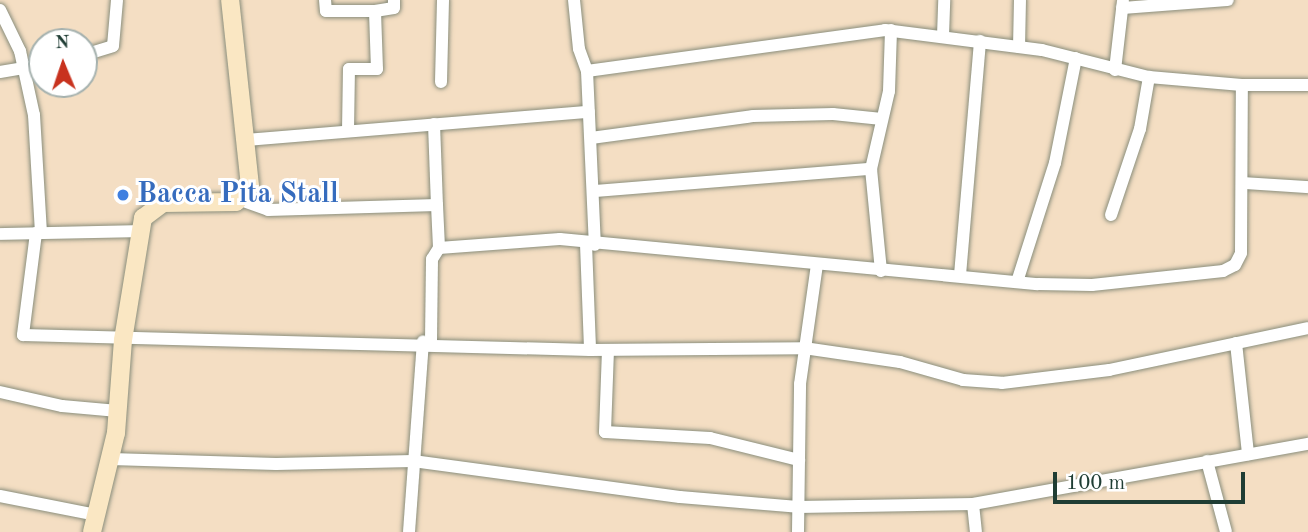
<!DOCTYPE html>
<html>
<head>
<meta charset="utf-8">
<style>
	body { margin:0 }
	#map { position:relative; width:1308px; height:532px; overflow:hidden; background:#f4dec3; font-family:"Old Standard TT",serif }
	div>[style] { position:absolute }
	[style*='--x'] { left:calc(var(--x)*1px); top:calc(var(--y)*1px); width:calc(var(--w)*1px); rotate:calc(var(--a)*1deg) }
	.roads { filter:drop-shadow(0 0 2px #8a8e7c) drop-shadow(0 0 2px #8a8e7c) }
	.street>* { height:12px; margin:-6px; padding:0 6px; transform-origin:6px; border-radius:6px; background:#fff }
	.secondary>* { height:18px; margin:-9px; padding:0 9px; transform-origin:9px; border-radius:9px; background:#fae7c3 }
	.dots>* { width:19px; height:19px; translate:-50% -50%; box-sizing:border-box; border:4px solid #fff; border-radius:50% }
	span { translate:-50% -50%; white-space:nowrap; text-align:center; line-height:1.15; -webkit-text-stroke:6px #fff; paint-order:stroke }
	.shop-label { font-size:28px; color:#366cbe; font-weight:700 }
	.left { translate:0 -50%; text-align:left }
	.north { position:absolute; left:28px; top:28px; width:70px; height:70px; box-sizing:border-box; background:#fff; border:2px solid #a5b1ae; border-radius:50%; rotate:358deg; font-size:19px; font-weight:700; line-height:28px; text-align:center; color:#1f3d34 }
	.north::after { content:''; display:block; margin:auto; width:24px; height:32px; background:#c8321e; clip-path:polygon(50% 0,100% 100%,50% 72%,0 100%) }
	.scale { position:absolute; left:1053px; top:472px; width:192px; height:32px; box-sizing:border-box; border:4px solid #1f3d34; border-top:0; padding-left:9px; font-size:21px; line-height:24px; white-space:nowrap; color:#1f3d34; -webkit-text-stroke:5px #fff; paint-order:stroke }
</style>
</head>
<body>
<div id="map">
	<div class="roads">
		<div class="street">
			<div style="--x:325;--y:0;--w:11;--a:85"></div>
			<div style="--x:326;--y:11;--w:49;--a:0"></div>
			<div style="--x:375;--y:11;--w:19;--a:-9"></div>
			<div style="--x:394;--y:8;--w:8;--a:-90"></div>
			<div style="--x:574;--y:0;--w:49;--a:84.2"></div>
			<div style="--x:579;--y:49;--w:23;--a:70"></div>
			<div style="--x:587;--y:71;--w:174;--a:87.4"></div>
			<div style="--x:1122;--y:8;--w:106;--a:-4.3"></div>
			<div style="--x:0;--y:10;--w:46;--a:64"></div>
			<div style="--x:20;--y:51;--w:66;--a:77.7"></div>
			<div style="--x:34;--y:115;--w:118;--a:86.6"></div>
			<div style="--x:943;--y:36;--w:36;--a:-88"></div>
			<div style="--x:1019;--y:47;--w:47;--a:-88.8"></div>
			<div style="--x:84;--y:55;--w:30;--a:-17"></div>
			<div style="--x:113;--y:46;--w:46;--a:-85"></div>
			<div style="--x:1115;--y:70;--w:69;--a:-83.4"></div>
			<div style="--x:587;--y:71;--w:301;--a:-7.8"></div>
			<div style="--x:885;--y:30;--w:158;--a:7.3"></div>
			<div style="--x:1042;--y:50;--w:110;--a:14.2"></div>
			<div style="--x:1149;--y:77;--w:93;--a:4.9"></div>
			<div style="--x:1242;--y:85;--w:66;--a:0"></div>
			<div style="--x:0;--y:72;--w:43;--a:-9.5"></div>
			<div style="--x:441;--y:82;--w:82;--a:-88.6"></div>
			<div style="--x:434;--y:124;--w:81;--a:87.9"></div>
			<div style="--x:348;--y:131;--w:62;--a:-89.1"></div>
			<div style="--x:349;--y:69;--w:28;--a:0"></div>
			<div style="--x:377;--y:69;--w:58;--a:-92"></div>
			<div style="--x:591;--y:138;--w:163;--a:-7.7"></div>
			<div style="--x:753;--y:116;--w:80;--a:-1.4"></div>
			<div style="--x:833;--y:114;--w:49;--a:5.8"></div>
			<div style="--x:246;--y:140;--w:344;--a:-4.7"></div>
			<div style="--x:1244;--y:183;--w:64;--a:3.6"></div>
			<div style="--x:595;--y:191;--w:277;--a:-4.6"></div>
			<div style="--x:241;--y:200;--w:29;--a:20"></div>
			<div style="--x:268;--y:210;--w:169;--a:-1.7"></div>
			<div style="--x:437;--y:205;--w:43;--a:87.3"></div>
			<div style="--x:439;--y:248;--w:13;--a:122"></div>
			<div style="--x:432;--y:259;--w:84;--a:90.7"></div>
			<div style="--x:1111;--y:215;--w:91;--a:-71.4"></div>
			<div style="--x:1140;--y:129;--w:53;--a:-80.2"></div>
			<div style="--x:36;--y:233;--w:103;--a:97.3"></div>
			<div style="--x:23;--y:335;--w:567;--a:1.52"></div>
			<div style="--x:590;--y:350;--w:214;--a:-0.5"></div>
			<div style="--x:804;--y:348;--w:97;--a:8.3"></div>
			<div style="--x:900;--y:362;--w:66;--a:15.9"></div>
			<div style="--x:963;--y:380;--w:39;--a:4"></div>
			<div style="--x:1002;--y:383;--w:108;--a:-6.9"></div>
			<div style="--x:1109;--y:370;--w:203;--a:-11.9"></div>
			<div style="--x:0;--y:234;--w:138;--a:-1.2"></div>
			<div style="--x:586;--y:244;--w:106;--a:87.8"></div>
			<div style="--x:439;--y:248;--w:121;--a:-4.3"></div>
			<div style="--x:560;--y:239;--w:480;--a:5.4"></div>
			<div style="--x:1038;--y:284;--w:54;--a:1.1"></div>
			<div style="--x:1092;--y:285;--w:132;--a:-6.1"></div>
			<div style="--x:1223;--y:271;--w:13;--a:-27"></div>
			<div style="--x:1235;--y:265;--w:13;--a:-63"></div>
			<div style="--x:1241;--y:253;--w:168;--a:-89.7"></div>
			<div style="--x:881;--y:271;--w:102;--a:-95.6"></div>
			<div style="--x:871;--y:169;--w:80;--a:-77"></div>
			<div style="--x:889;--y:91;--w:61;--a:-88.1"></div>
			<div style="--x:960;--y:275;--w:235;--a:-85.1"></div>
			<div style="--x:1017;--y:282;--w:125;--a:-72.3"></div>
			<div style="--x:1055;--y:163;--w:107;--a:-78.7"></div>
			<div style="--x:1236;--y:343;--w:112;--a:83.8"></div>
			<div style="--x:608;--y:350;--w:82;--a:92.1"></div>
			<div style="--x:605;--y:432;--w:105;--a:3.3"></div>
			<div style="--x:710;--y:438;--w:92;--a:13.9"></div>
			<div style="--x:0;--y:392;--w:64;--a:12.7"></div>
			<div style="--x:62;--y:406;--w:56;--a:5.1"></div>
			<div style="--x:111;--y:459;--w:165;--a:1.7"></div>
			<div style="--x:276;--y:464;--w:137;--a:-1.3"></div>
			<div style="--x:413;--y:461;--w:269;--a:7.7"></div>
			<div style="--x:680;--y:497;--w:118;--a:4.8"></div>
			<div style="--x:798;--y:507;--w:175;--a:-1"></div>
			<div style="--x:973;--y:504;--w:340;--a:-10.2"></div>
			<div style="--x:1207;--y:461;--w:73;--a:75"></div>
			<div style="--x:0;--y:496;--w:99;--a:11.1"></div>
			<div style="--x:973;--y:504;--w:28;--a:84"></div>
			<div style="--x:409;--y:532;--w:191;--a:-85.8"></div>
			<div style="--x:798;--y:532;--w:148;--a:-89.2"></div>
			<div style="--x:800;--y:384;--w:120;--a:-81.9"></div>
		</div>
		<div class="secondary">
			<div style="--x:92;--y:532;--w:102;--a:-76.4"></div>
			<div style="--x:116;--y:433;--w:93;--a:-85.7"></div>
			<div style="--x:123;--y:340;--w:124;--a:-80.7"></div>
			<div style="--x:143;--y:218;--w:25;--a:-37"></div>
			<div style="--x:163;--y:203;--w:73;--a:-0.8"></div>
			<div style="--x:236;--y:202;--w:21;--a:-49"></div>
			<div style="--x:250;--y:186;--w:187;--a:-96.1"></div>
		</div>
	</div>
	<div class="dots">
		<div style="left:123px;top:195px;background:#3f7fe0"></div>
	</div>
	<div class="shop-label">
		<span class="left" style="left:137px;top:195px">Bacca Pita Stall</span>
	</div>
	<div class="north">N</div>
	<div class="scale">100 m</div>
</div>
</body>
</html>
